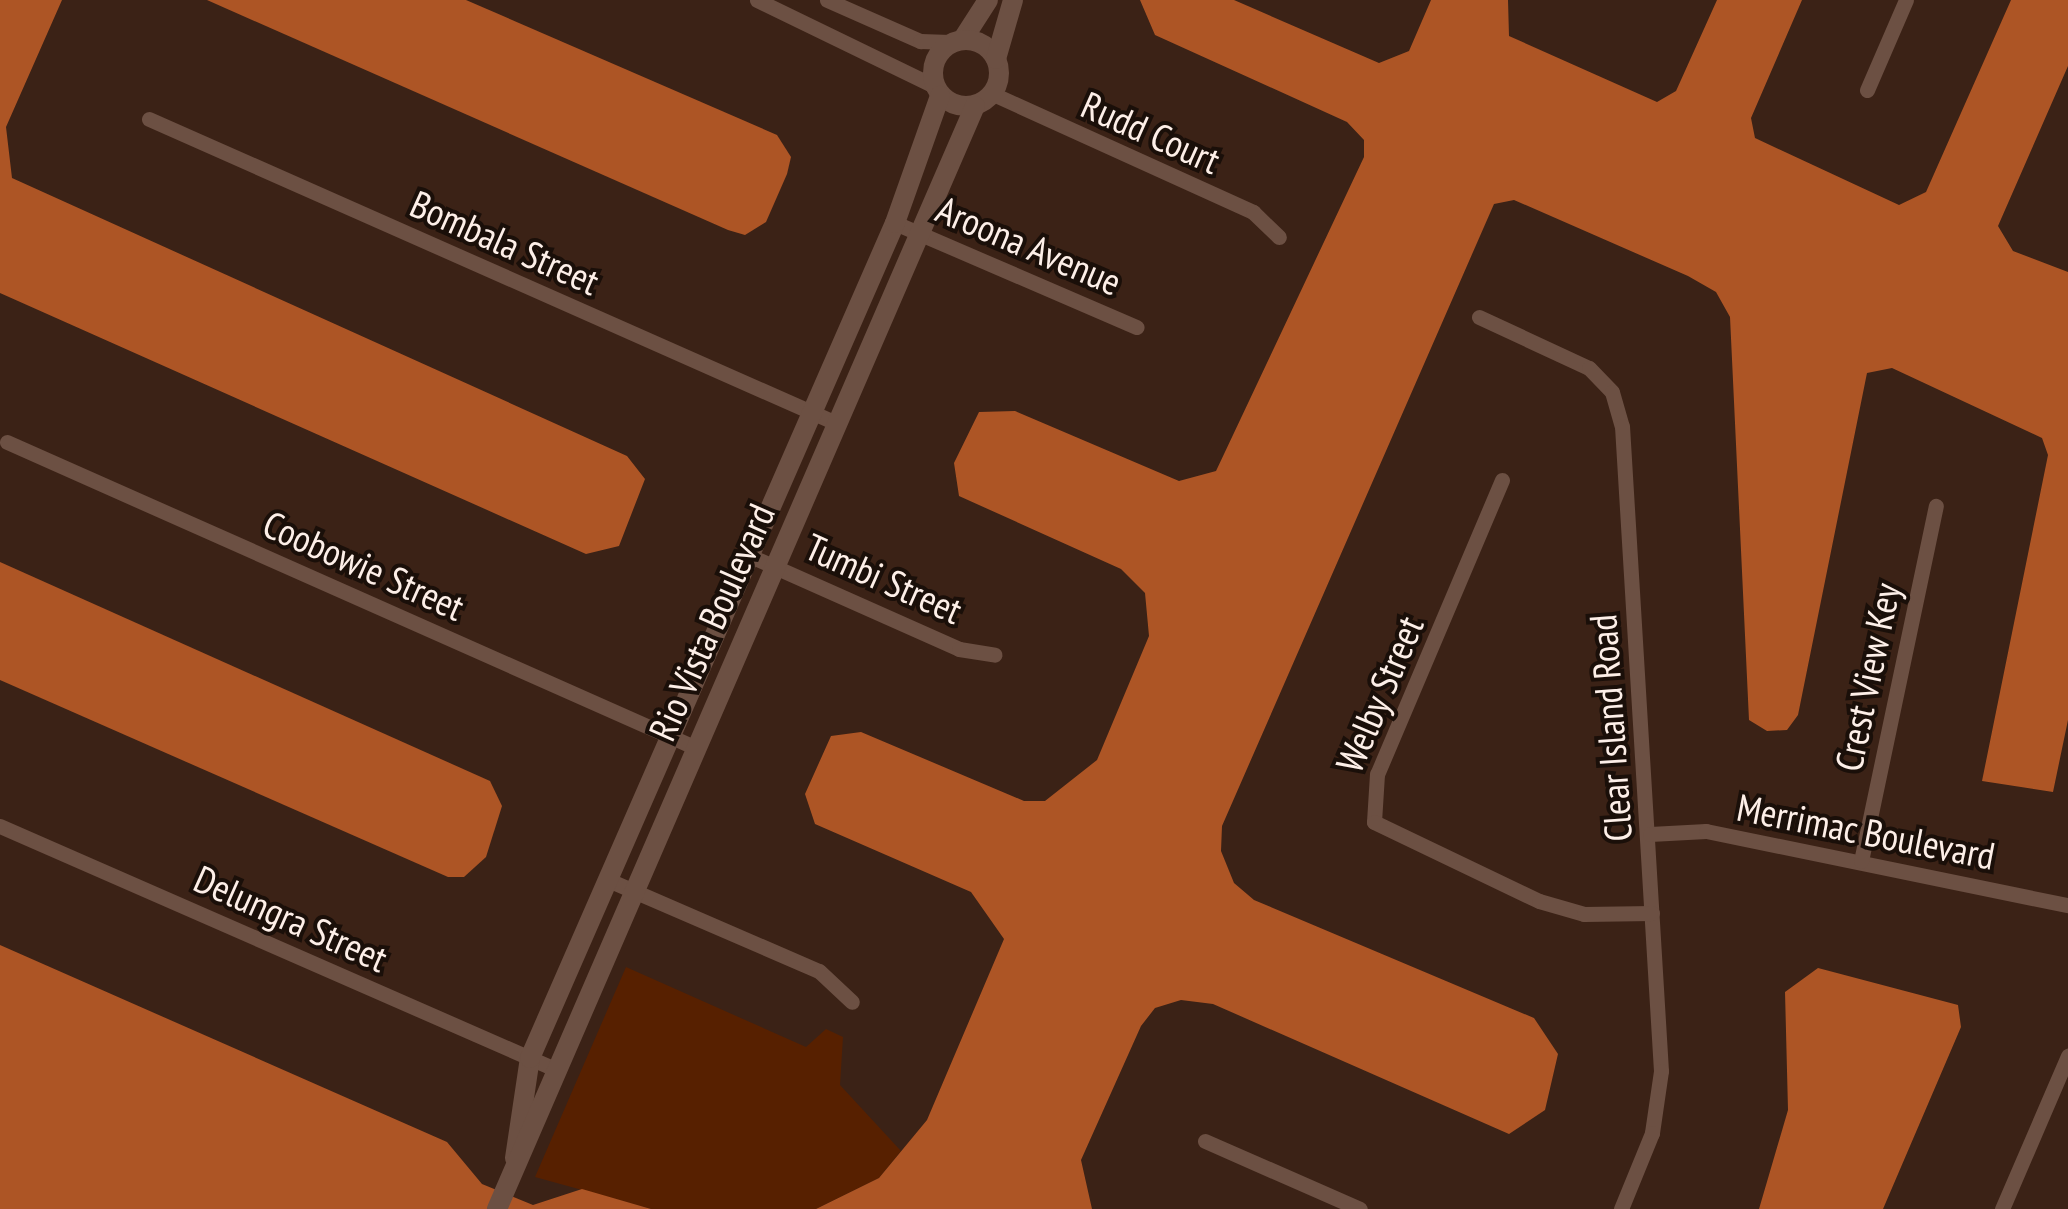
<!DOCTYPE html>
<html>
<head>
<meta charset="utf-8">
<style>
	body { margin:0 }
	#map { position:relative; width:2068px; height:1209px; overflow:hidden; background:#3b2216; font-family:"PT Sans Narrow",sans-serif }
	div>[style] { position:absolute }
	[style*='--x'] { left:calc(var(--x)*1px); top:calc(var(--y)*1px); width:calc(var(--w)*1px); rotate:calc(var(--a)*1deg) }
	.green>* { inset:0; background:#572000 }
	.water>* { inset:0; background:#ad5525 }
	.minor>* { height:15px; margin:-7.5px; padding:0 7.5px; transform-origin:7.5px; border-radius:7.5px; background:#6c5043 }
	.tertiary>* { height:20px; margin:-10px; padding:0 10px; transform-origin:10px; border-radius:10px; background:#6c5043 }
	.tertiary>.ring { margin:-10px; padding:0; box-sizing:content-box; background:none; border:20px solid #6c5043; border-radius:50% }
	span { translate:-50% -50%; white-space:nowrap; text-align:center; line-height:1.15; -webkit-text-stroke:8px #1a0f09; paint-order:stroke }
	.street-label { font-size:38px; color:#fdefe8 }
</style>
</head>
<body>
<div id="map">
	<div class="green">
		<div style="clip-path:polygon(626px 967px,806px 1047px,826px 1029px,843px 1037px,840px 1085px,901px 1151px,879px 1178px,816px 1209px,651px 1209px,535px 1177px)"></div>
	</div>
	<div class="water">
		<div style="clip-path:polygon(0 0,62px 0,6px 127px,12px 178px,627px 456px,645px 479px,619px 546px,586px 554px,0 293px)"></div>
		<div style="clip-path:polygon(207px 0,466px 0,777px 135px,791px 157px,787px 174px,766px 222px,745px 235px,728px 230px)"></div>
		<div style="clip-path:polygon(1140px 0,1234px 0,1379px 63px,1409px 51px,1431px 0,1508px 0,1509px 36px,1657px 102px,1676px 91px,1717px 0,1802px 0,1751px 118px,1755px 138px,1899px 205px,1926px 192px,2011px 0,2068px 0,2068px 66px,1998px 226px,2013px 251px,2068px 272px,2068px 720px,2053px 792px,1982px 781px,2048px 455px,2042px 438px,1892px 368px,1867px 373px,1798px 715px,1787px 730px,1767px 731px,1749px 720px,1730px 317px,1716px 292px,1688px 276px,1514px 200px,1494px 204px,1222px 826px,1221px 851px,1234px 883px,1254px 900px,1534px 1018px,1558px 1054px,1545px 1110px,1509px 1134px,1213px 1004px,1181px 1000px,1155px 1008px,1141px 1026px,1081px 1160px,1092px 1209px,816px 1209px,879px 1178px,927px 1120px,1004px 939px,971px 892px,815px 824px,805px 794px,831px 736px,861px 732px,1024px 801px,1045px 801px,1097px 760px,1149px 636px,1145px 593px,1121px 569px,959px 496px,954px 463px,979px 412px,1015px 411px,1179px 481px,1216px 471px,1364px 157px,1364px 140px,1347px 122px,1155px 35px)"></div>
		<div style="clip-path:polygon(0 562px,490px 781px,502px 806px,486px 857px,464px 877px,448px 877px,0 680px)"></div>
		<div style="clip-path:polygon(0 945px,447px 1142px,482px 1184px,533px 1205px,582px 1189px,651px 1209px,0 1209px)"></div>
		<div style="clip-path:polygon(1818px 968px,1958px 1005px,1961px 1027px,1883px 1209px,1759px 1209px,1788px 1110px,1785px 992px)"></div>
	</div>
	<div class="minor">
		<div style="--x:757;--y:0;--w:197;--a:25.9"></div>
		<div style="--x:827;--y:0;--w:102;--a:23.8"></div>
		<div style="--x:920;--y:41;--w:30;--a:2"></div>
		<div style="--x:1867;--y:90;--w:98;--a:-66.6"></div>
		<div style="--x:993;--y:94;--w:286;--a:24.4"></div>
		<div style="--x:1253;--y:212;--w:36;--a:44"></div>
		<div style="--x:149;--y:119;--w:751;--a:23.87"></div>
		<div style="--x:895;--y:223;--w:263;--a:23.3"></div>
		<div style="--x:1479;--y:317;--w:121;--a:24.9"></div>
		<div style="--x:1589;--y:368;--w:33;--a:46"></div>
		<div style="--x:1612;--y:392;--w:35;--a:74"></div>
		<div style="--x:1622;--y:426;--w:646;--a:86.54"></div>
		<div style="--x:1661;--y:1071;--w:63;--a:98.3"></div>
		<div style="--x:1652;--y:1133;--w:82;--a:112.2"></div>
		<div style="--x:7;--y:442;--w:752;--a:23.94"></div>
		<div style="--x:1502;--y:480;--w:319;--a:113"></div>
		<div style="--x:1377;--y:774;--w:48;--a:93.6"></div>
		<div style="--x:1374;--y:822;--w:183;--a:25.6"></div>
		<div style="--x:1539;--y:901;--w:47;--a:16.1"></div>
		<div style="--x:1584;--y:914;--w:68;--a:-0.8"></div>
		<div style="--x:748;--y:555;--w:231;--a:24"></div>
		<div style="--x:959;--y:649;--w:36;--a:9"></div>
		<div style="--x:0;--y:826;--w:606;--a:23.65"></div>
		<div style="--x:1650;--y:834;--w:56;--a:-3.1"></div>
		<div style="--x:1706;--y:831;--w:369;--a:11.6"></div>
		<div style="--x:1861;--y:861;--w:363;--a:-78.1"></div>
		<div style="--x:606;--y:879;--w:232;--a:23.4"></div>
		<div style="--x:819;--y:971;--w:45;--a:43.2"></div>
		<div style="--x:1205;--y:1141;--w:169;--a:23.7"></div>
		<div style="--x:2002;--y:1209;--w:167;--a:-66.7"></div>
	</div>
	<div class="tertiary">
		<div style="--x:963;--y:39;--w:46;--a:-57.3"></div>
		<div class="ring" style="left:933px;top:40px;width:46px;height:46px"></div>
		<div style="--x:996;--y:59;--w:61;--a:-73.9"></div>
		<div style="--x:515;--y:1158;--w:101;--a:-81.5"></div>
		<div style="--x:530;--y:1058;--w:911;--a:-66.39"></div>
		<div style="--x:895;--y:223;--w:135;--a:-70.5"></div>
		<div style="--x:497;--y:1209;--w:1202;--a:-66.57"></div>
	</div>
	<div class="street-label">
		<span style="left:1151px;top:132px;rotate:24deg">Rudd Court</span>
		<span style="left:505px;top:242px;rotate:24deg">Bombala Street</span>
		<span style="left:1029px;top:245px;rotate:23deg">Aroona Avenue</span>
		<span style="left:364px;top:565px;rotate:24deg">Coobowie Street</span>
		<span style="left:884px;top:578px;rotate:24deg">Tumbi Street</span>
		<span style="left:711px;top:622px;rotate:-66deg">Rio Vista Boulevard</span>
		<span style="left:1867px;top:677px;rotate:-78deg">Crest View Key</span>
		<span style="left:1379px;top:694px;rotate:-67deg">Welby Street</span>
		<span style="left:1610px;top:728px;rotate:-94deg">Clear Island Road</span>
		<span style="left:1866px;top:831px;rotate:11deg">Merrimac Boulevard</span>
		<span style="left:291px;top:918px;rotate:24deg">Delungra Street</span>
	</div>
</div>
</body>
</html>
